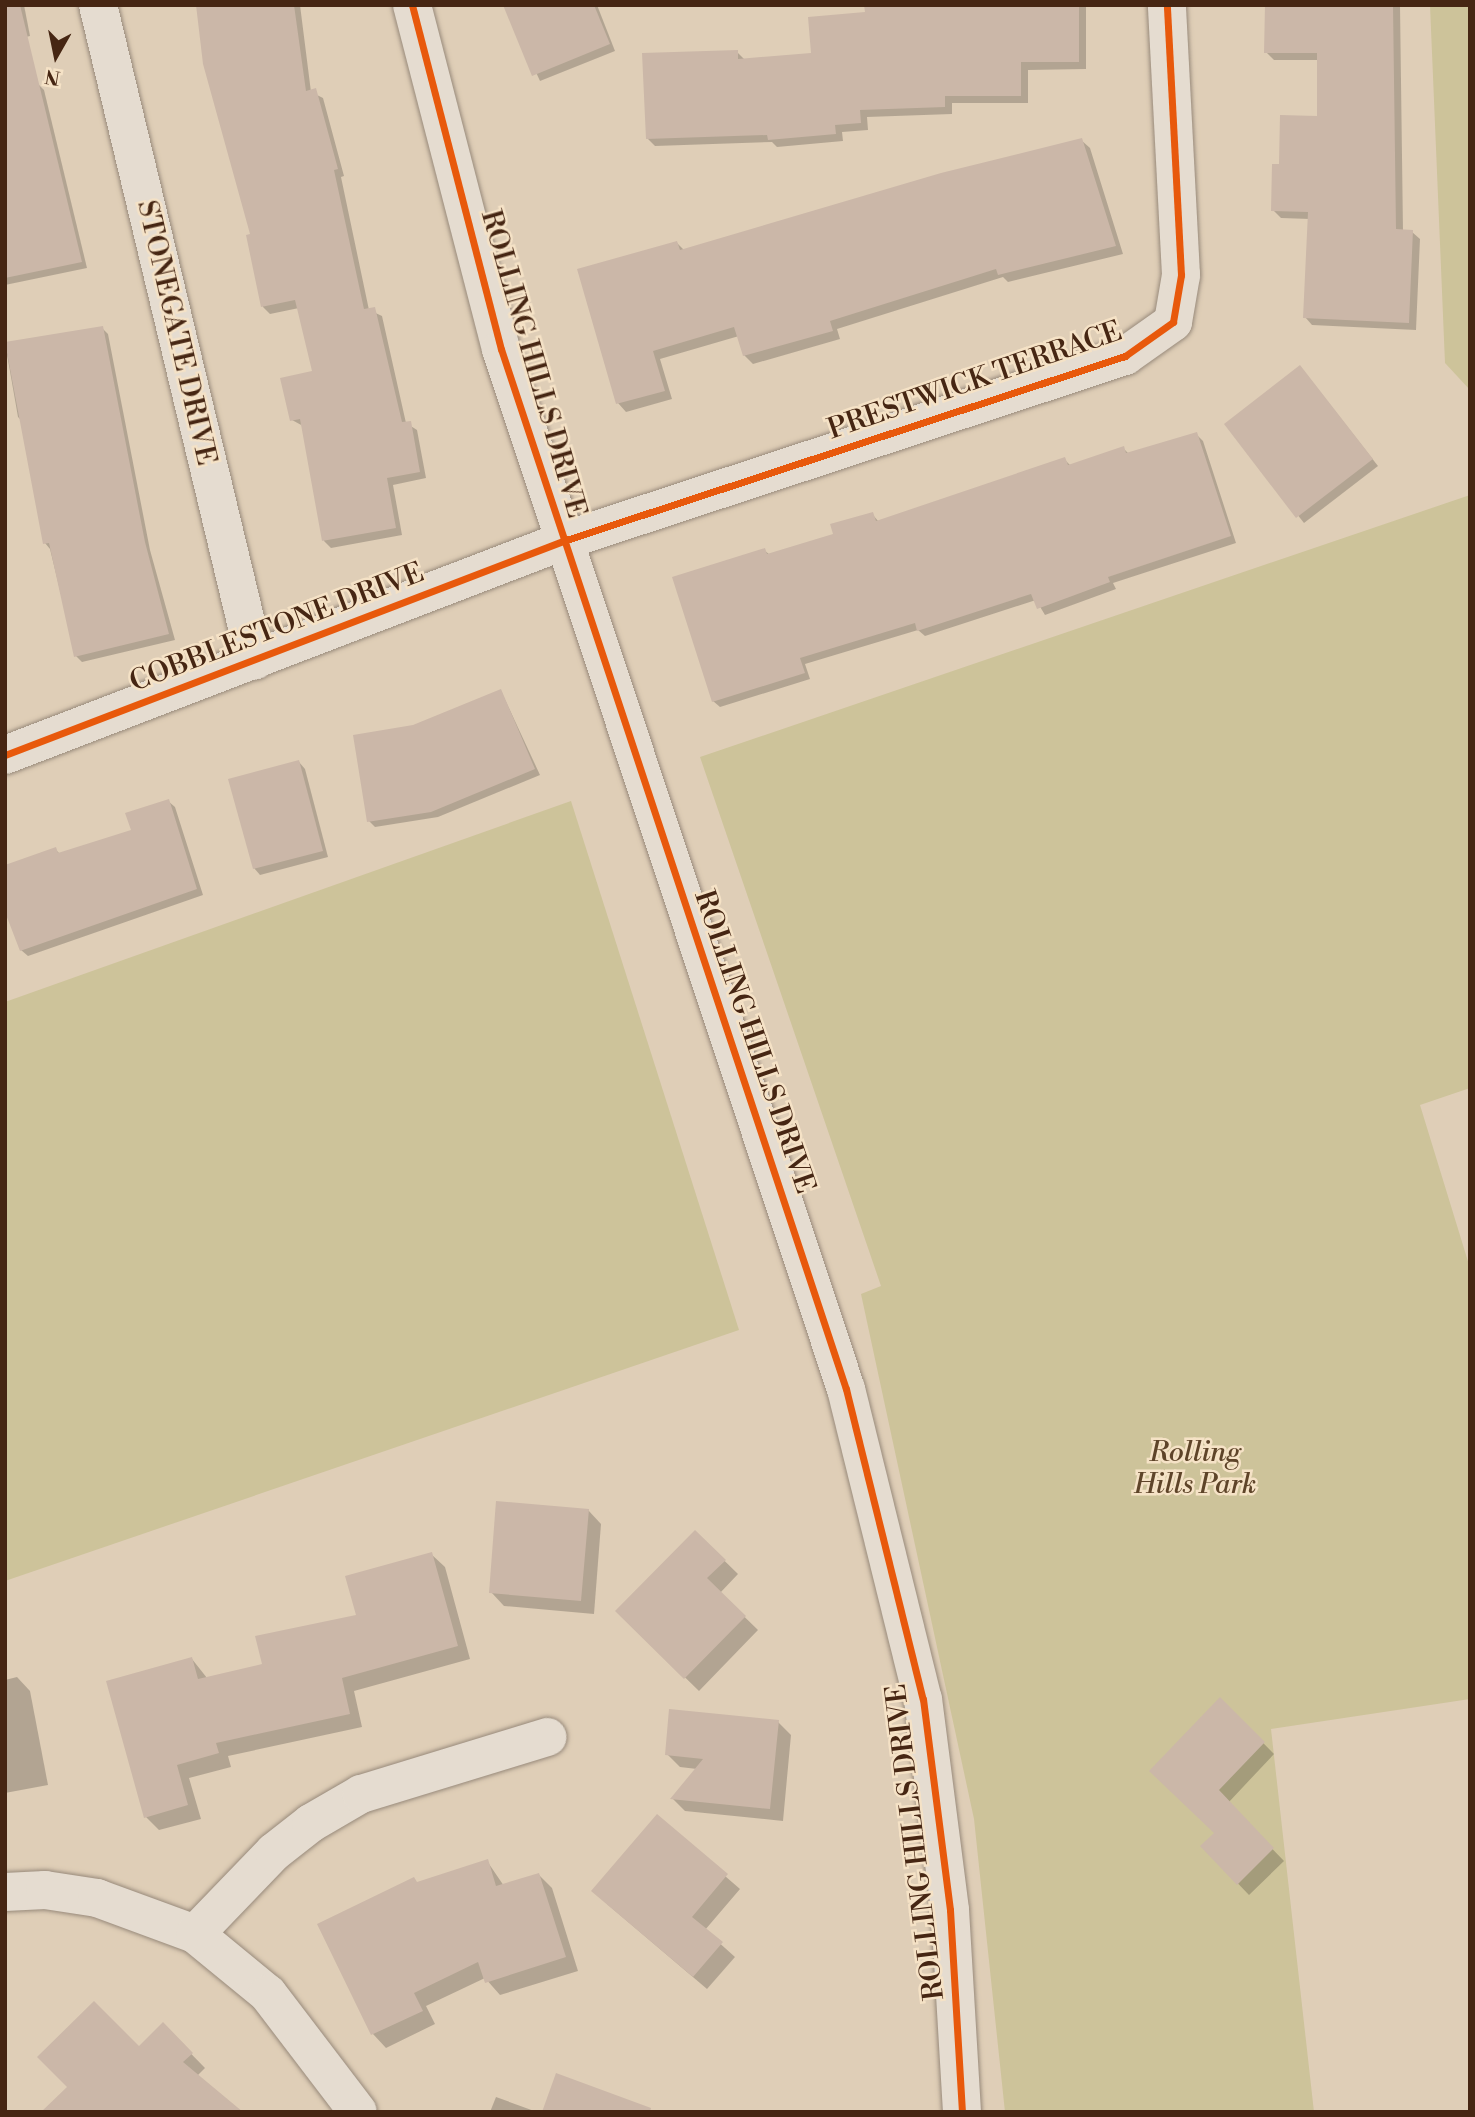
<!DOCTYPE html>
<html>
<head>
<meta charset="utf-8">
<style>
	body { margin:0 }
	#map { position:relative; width:1475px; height:2117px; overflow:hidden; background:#dfceb7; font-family:"Libre Bodoni",serif }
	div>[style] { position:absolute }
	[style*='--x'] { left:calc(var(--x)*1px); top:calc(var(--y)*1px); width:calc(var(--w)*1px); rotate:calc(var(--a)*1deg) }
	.green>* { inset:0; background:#cdc39a }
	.shadow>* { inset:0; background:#0003 }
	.building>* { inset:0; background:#cbb7a8 }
	.roads { filter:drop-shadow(0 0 2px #988a7b) drop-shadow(0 0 2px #988a7b) }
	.street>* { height:38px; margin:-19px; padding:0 19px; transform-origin:19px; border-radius:19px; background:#e5dcd0 }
	.secondary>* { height:38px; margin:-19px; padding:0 19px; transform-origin:19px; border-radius:19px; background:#e5dcd0 }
	.cycleway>* { height:7px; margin:-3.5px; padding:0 3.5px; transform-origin:3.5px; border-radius:3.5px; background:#e8590c }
	span { translate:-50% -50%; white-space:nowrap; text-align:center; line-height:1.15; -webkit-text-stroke:5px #f5e2c6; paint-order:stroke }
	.street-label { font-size:28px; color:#462613 }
	.park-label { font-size:28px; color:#5e4429; font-style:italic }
	.frame { position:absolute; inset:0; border:7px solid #462613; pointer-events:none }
	.north { position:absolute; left:21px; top:21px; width:70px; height:70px; -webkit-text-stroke:5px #f5e2c6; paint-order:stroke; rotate:189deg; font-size:19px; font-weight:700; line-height:28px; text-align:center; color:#462613 }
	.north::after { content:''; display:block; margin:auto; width:24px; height:32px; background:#462613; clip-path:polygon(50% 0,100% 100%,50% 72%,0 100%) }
</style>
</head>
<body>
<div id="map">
	<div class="green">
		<div style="clip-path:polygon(1430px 5px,1470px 5px,1470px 390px,1445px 363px)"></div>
		<div style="clip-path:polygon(1470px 495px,1470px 1088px,1420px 1105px,1470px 1268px,1470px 1699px,1271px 1729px,1314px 2112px,1005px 2112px,974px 1819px,861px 1294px,881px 1286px,700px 757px)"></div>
		<div style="clip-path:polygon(571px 801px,739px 1330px,5px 1581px,5px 1002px)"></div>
	</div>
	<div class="shadow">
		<div style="clip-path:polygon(5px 5px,24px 5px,30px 36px,5px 42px)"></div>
		<div style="clip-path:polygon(197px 5px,300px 5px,311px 92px,323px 98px,344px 176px,341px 177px,369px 310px,382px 316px,406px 423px,417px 430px,426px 478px,393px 485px,402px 535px,331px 548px,324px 541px,303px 426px,292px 420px,314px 372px,299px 308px,270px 314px,263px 307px,252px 235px)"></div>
		<div style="clip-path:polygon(505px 5px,597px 5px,615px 51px,540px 81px)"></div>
		<div style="clip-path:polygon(985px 5px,1086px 5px,1086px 69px,1028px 70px,1028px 103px,952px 103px,952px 114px,867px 117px,868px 130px,842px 132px,843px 141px,777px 147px,772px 142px,655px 146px,647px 138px,737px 52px,745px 60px,813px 55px)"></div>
		<div style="clip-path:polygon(1266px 5px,1400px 5px,1403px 231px,1412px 232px,1420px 239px,1416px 330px,1312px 325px,1305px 317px,1310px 219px,1281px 218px,1273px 210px,1281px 166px,1319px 117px,1319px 60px,1274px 60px,1266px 52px)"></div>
		<div style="clip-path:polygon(38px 84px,44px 90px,87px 268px,5px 285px,5px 93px)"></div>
		<div style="clip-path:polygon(1081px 140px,1090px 148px,1123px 254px,1008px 282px,1003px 277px,837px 329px,840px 339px,753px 364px,744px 355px,739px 336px,660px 359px,672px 399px,626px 412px,618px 403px,677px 243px,684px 250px)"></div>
		<div style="clip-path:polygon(102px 328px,108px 334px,150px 550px,175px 640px,82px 662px,76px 656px,50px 549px,45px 543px,25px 424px,18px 417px,5px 343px)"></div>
		<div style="clip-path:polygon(1306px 374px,1378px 466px,1304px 523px,1226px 424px)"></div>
		<div style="clip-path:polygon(1196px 434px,1203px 441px,1236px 543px,1113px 583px,1116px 589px,1045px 615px,1036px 600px,925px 636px,918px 630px,805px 664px,810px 679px,720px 707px,713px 701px,764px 550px,770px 555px,835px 535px,872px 514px,879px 522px,1064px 459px,1071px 466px,1123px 448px,1129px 454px)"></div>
		<div style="clip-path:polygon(501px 691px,540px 775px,438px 817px,375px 827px,369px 821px,414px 727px)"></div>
		<div style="clip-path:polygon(299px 762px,305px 769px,328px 857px,260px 875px,254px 868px)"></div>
		<div style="clip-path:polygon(168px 801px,175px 807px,203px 895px,28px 956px,21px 950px,55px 849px,60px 854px,133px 832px)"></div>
		<div style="clip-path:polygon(588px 1510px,601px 1524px,594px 1614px,504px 1606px,491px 1592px)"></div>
		<div style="clip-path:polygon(695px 1532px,738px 1574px,720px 1593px,758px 1630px,699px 1691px,617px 1611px)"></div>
		<div style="clip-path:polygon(431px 1554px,445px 1567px,470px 1659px,354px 1691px,362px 1727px,228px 1756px,231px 1767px,189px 1778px,201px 1819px,159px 1830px,146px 1817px,192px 1659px,207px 1678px,264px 1665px,358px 1616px)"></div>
		<div style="clip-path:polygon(17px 1677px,30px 1691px,48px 1785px,5px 1793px,5px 1680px)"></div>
		<div style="clip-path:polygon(1220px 1699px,1274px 1754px,1228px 1803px,1284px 1861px,1249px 1895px,1202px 1846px,1216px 1833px)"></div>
		<div style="clip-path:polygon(778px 1722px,791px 1735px,783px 1821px,685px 1811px,672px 1798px,697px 1769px,680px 1767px,667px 1754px)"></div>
		<div style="clip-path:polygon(657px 1817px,740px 1889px,705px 1930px,735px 1957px,707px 1989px,607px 1904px)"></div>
		<div style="clip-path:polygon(487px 1861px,504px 1886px,539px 1875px,552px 1888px,578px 1971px,500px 1995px,485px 1978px,426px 2006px,435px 2024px,386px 2048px,373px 2034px,319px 1925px,418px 1883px)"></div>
		<div style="clip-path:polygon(163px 2025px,205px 2068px,197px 2076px,139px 2048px)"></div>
		<div style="clip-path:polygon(496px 2097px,537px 2112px,490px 2112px)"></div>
	</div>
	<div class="building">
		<div style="clip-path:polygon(5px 5px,20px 5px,82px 262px,5px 278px)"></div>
		<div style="clip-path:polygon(196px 5px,294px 5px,306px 91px,316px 88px,338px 169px,334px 170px,364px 309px,375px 307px,402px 422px,411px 421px,420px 472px,387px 478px,396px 528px,322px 541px,300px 419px,290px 421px,280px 378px,312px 371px,295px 300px,261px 307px,246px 235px,250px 234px,203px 64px)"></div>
		<div style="clip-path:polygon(503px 5px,594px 5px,610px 44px,532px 76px)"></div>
		<div style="clip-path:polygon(864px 5px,1079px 5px,1079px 62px,1021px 62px,1021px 96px,945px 96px,945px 107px,860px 110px,861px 123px,835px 125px,836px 134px,768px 140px,767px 135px,646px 139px,642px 53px,738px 50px,738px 59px,811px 53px,808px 17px,865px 12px)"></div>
		<div style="clip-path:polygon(1265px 5px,1393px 5px,1396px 229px,1413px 230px,1409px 323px,1303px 318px,1308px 212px,1271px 211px,1272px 164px,1279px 164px,1280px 115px,1317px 116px,1317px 53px,1264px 53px)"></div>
		<div style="clip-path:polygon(1082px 138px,1116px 246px,998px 275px,996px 269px,830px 321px,833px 331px,743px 356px,734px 327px,653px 351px,665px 391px,616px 404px,577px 269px,677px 241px,680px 250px,941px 173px)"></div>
		<div style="clip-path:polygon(103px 326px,145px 542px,169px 634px,74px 657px,49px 543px,43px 544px,5px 342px)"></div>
		<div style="clip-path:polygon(1300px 365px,1373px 459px,1296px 518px,1224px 424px)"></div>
		<div style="clip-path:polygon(1197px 432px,1231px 536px,1108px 577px,1110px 582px,1037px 609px,1031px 594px,917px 631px,915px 623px,800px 658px,805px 673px,712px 702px,672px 577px,765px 548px,767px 554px,833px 534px,830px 524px,873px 512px,876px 521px,1065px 457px,1068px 465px,1124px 446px,1126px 453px)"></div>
		<div style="clip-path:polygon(501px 689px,535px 769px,431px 812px,367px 822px,353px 735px,413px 725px)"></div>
		<div style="clip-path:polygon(299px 760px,323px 851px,253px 869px,228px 779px)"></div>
		<div style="clip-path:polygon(169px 799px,197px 889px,20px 951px,5px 912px,5px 865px,56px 847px,58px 853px,131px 830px,125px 813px)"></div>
		<div style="clip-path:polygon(496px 1501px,589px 1509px,581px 1601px,489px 1593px)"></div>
		<div style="clip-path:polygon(695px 1530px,726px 1560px,707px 1578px,746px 1616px,684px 1679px,615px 1611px)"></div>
		<div style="clip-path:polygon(432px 1552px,458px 1646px,342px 1678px,350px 1714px,216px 1743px,219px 1753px,177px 1765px,188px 1805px,144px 1818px,106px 1681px,192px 1657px,198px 1679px,262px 1664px,255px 1636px,356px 1615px,345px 1576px)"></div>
		<div style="clip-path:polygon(1220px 1697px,1265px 1742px,1219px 1790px,1274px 1848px,1237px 1885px,1200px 1846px,1214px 1833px,1149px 1771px)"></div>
		<div style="clip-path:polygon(669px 1709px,779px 1720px,770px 1809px,670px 1799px,703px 1759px,665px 1755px)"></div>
		<div style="clip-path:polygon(657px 1814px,728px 1874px,692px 1917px,723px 1942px,693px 1977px,591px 1891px)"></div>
		<div style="clip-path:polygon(488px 1859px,496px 1886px,539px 1873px,566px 1957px,485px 1983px,478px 1962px,414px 1993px,423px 2011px,371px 2035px,317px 1924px,414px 1877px,417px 1882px)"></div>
		<div style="clip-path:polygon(94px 2001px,139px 2046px,163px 2022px,193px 2053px,183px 2062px,243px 2112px,41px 2112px,67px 2087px,37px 2057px)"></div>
		<div style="clip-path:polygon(556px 2073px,651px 2108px,650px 2112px,542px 2112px)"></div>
	</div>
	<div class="roads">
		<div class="street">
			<div style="--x:98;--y:5;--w:674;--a:76.52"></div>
			<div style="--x:5;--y:755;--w:598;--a:-20.98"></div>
			<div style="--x:563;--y:541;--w:592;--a:-18.22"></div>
			<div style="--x:1125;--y:356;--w:59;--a:-35.3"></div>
			<div style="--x:1173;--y:322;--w:48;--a:-80.3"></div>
			<div style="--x:1181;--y:275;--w:270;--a:-93"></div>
			<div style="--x:5;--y:1892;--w:40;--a:-2.9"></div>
			<div style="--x:45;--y:1890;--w:53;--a:8.7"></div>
			<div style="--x:97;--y:1898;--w:104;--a:20.2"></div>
			<div style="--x:195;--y:1934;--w:94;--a:39.4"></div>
			<div style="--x:268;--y:1994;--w:148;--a:52.7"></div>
			<div style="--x:195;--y:1934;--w:114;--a:-46.1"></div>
			<div style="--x:274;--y:1852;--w:47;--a:-38.1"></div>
			<div style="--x:311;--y:1823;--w:58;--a:-30.1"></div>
			<div style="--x:361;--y:1794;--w:195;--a:-17"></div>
		</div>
		<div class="secondary">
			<div style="--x:412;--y:5;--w:355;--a:75.5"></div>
			<div style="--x:501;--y:349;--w:1096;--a:71.65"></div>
			<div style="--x:846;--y:1389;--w:319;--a:76.1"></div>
			<div style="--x:923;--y:1699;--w:213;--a:82.7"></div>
			<div style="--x:950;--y:1910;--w:202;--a:86.6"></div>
		</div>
	</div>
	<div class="cycleway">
		<div style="--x:412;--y:5;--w:355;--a:75.5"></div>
		<div style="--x:501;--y:349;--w:1096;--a:71.65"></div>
		<div style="--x:846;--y:1389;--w:319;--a:76.1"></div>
		<div style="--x:923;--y:1699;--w:213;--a:82.7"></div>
		<div style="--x:950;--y:1910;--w:202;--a:86.6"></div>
		<div style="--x:5;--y:755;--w:598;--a:-20.98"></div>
		<div style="--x:563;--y:541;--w:592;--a:-18.22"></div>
		<div style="--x:1125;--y:356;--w:59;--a:-35.3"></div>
		<div style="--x:1173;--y:322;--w:48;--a:-80.3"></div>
		<div style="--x:1181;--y:275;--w:270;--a:-93"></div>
	</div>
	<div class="street-label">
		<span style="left:176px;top:333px;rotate:77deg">STONEGATE DRIVE</span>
		<span style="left:533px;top:364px;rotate:74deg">ROLLING HILLS DRIVE</span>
		<span style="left:975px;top:381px;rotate:-19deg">PRESTWICK TERRACE</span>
		<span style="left:277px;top:628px;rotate:-21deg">COBBLESTONE DRIVE</span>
		<span style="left:754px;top:1042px;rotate:71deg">ROLLING HILLS DRIVE</span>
		<span style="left:916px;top:1842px;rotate:-97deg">ROLLING HILLS DRIVE</span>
	</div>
	<div class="park-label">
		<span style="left:1195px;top:1469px">Rolling<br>Hills Park</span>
	</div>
	<div class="frame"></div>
	<div class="north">N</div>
</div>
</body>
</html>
